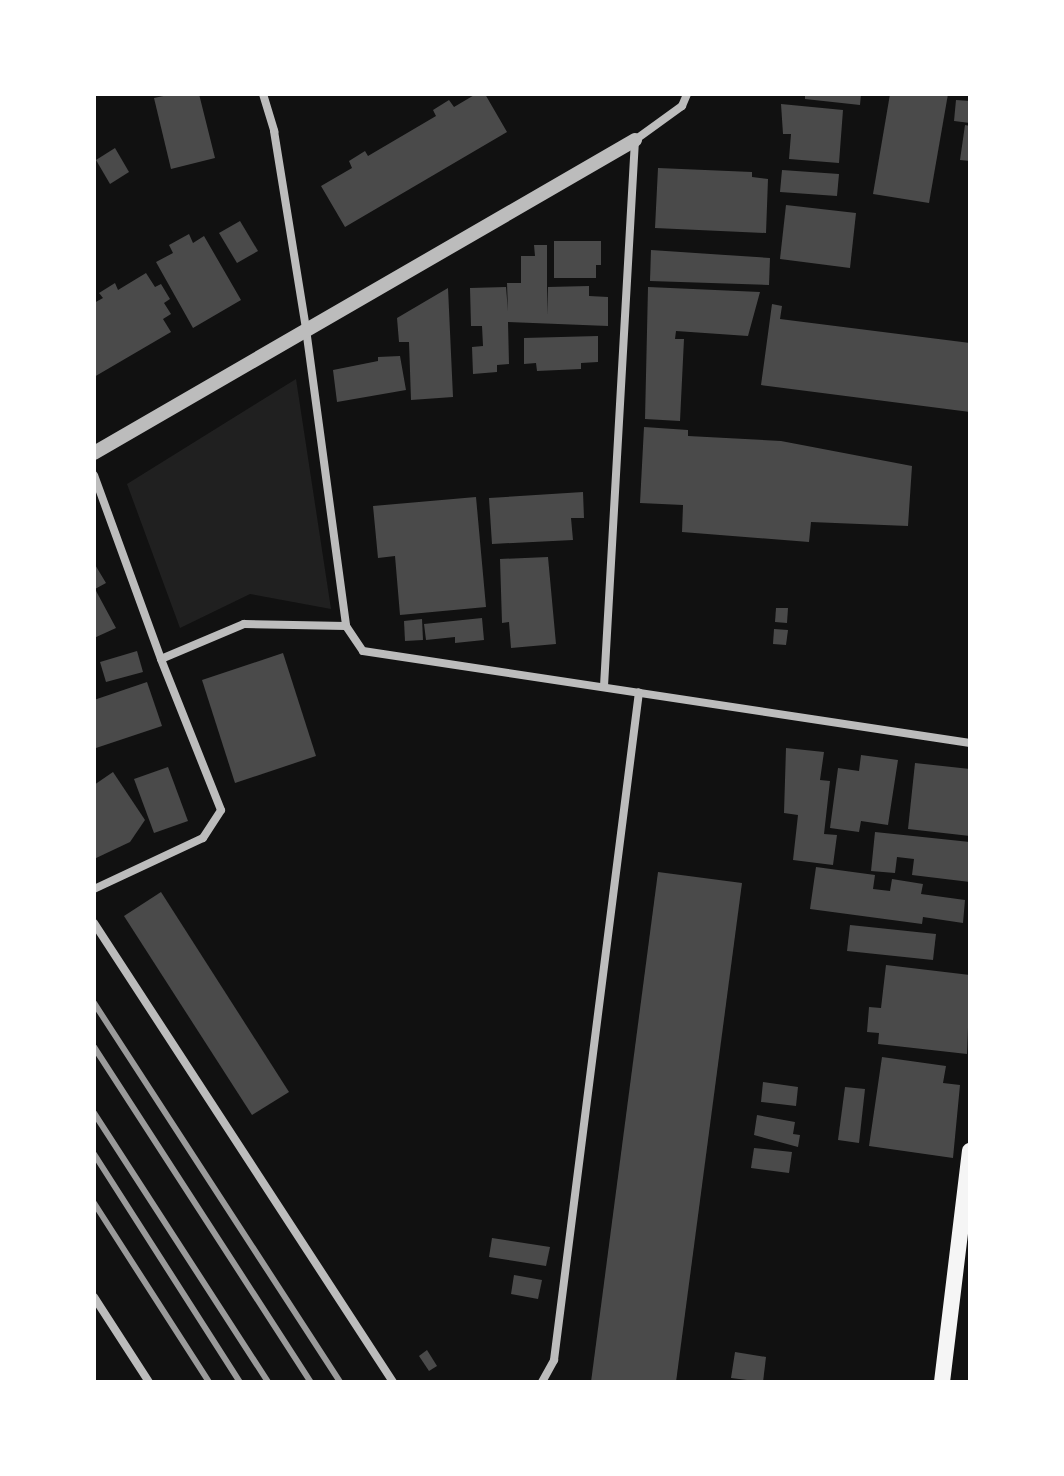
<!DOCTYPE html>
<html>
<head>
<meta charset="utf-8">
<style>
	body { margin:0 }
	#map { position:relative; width:1064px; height:1476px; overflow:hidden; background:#111; font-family:"Varela Round",sans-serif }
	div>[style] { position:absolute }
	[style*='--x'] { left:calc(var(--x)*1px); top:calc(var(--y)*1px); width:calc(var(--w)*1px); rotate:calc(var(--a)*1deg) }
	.green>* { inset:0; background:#202020 }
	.building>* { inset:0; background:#4a4a4a }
	.minor>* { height:8px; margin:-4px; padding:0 4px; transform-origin:4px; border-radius:4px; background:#bcbcbc }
	.tertiary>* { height:14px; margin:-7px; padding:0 7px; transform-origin:7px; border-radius:7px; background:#bcbcbc }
	.secondary>* { height:16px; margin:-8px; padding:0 8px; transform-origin:8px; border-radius:8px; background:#f5f5f5 }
	.rail>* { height:6px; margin:-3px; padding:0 3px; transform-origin:3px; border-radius:3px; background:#9a9a9a }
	span { translate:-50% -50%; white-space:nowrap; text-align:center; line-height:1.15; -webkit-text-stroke:8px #fff; paint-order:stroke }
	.frame { position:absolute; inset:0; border:96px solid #fff; pointer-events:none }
</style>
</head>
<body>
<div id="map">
	<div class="green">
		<div style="clip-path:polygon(296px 379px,331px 609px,250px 594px,180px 628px,127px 484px)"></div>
	</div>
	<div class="building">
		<div style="clip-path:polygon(173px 94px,199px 94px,215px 158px,171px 169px,154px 98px)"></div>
		<div style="clip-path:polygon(476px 94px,485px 94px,507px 132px,345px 227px,321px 186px,352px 168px,349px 161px,365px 151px,368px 156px,436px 116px,433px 110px,449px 100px,454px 107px)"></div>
		<div style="clip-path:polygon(805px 94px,861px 94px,860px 105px,805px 99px)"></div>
		<div style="clip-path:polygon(890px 94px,948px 94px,929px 203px,873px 194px)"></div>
		<div style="clip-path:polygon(956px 100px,970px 101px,970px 123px,954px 121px)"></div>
		<div style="clip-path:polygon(781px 104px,843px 110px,839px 163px,789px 159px,791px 134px,783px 134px)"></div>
		<div style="clip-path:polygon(965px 125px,970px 126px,970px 161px,960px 160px)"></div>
		<div style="clip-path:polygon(115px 148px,129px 172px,110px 184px,96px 160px)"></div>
		<div style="clip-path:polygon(658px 168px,752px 172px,752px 177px,768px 179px,766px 233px,655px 228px)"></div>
		<div style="clip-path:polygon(782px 170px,839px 174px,837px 196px,780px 192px)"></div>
		<div style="clip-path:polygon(786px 205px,856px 213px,850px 268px,780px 259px)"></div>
		<div style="clip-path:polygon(240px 221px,258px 251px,237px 263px,219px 233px)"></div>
		<div style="clip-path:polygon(189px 234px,193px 243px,204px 236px,241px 300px,193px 328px,156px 262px,173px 253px,169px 245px)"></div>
		<div style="clip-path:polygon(554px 241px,601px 241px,601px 265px,596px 265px,596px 278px,554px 278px)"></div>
		<div style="clip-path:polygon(534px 245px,547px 245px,547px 315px,548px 287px,589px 286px,589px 296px,608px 297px,608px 326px,508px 322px,509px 364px,497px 365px,497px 372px,473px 374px,472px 347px,483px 346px,482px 326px,471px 326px,470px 288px,506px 287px,508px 311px,507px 283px,521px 283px,521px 256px,535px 256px)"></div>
		<div style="clip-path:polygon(651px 250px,770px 258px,769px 285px,650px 281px)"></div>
		<div style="clip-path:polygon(146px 273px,155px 287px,161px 284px,170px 299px,164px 303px,171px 314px,163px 319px,171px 332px,94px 377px,94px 303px,103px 298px,99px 293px,115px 283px,118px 290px)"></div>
		<div style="clip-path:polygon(648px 287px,760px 292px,748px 336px,676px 331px,675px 339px,684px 339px,680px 421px,645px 419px)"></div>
		<div style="clip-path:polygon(448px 288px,453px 397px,411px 400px,409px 342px,399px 342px,397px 318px)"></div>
		<div style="clip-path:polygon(772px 304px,782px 306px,780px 319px,970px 343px,970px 412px,761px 385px)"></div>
		<div style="clip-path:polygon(598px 336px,598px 362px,581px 363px,581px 369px,537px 371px,536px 363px,524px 364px,524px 338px)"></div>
		<div style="clip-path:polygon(400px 356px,406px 390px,337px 402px,333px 370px,378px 361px,378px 357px)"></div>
		<div style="clip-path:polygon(644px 427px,688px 430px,688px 436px,781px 441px,912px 466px,908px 526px,811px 522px,809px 542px,682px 532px,683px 505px,640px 503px)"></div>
		<div style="clip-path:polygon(583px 492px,584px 518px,571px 518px,573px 540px,492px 544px,489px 498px)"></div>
		<div style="clip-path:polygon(476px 497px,486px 607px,400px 615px,395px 556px,378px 558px,373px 506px)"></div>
		<div style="clip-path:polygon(548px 557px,556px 644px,511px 648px,509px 622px,502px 623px,500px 559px)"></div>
		<div style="clip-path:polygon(94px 563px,106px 583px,95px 589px,116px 628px,94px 638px)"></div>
		<div style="clip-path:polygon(776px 608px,788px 608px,787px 623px,775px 622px)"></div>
		<div style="clip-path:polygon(482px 618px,484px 640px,455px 643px,455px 637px,426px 640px,424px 624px)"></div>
		<div style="clip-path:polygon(422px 619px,423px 640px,405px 641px,404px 621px)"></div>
		<div style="clip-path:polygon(774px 629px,788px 630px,786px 645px,773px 644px)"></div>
		<div style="clip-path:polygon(137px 651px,143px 672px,106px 682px,100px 662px)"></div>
		<div style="clip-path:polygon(283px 653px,316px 756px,235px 783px,202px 680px)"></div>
		<div style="clip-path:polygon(147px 682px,162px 726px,96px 748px,94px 700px)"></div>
		<div style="clip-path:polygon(786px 748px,824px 752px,820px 780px,830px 781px,824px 834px,837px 835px,833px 865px,793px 860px,798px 815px,784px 813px)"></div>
		<div style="clip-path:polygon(861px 755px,898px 760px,888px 825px,861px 821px,859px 832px,830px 828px,838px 768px,859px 771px)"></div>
		<div style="clip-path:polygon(915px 763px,970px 769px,970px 836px,908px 829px)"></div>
		<div style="clip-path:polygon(168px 767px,188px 821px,154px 833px,134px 779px)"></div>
		<div style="clip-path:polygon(113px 772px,145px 820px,130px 842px,94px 859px,94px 785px)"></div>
		<div style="clip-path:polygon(875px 832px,970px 842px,970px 882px,912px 875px,914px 859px,897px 857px,895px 873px,871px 871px)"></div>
		<div style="clip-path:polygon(816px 867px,875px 875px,873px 889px,890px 891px,892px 879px,923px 884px,921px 894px,965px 900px,963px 923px,923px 917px,922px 924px,810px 909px)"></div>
		<div style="clip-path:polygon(658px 872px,742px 883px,676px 1382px,591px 1382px)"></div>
		<div style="clip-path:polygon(161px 892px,289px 1092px,252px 1115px,124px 916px)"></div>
		<div style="clip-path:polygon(850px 925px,936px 934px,933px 960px,847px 951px)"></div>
		<div style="clip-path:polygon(886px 965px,970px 975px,967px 1054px,878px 1044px,879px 1033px,867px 1032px,869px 1007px,881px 1008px)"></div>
		<div style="clip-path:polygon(882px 1057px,946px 1066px,943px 1083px,960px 1085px,953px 1158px,869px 1146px)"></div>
		<div style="clip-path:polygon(763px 1082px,798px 1087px,796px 1106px,761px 1102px)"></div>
		<div style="clip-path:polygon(845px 1087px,865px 1089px,859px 1143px,838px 1140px)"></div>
		<div style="clip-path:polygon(757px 1115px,795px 1122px,793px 1134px,800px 1135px,798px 1147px,754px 1135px)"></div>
		<div style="clip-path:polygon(754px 1148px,792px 1152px,789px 1173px,751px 1168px)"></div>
		<div style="clip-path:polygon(492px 1238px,550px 1247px,546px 1266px,489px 1257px)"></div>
		<div style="clip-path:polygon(514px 1275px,542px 1280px,538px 1299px,511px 1294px)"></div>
		<div style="clip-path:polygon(427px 1350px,437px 1366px,429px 1371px,419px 1356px)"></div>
		<div style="clip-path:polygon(735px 1352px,766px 1357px,763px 1382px,731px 1378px)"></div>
	</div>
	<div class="minor">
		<div style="--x:263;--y:94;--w:39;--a:73"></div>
		<div style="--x:274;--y:131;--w:201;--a:80.8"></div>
		<div style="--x:306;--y:329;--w:300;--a:82.3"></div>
		<div style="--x:346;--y:626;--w:30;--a:56"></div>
		<div style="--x:363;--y:651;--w:614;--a:8.62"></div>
		<div style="--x:94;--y:475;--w:196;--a:70"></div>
		<div style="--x:604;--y:686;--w:547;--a:-86.75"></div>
		<div style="--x:635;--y:140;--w:58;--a:-35.9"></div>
		<div style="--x:682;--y:106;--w:13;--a:-67"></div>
		<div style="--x:94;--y:889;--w:120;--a:-25.1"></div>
		<div style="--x:203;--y:838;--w:33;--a:-57"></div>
		<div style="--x:221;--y:810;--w:162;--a:-111.7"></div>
		<div style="--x:161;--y:659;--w:90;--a:-22.9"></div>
		<div style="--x:244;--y:624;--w:102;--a:1.1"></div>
		<div style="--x:94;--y:923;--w:548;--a:56.92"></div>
		<div style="--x:94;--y:1297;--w:101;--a:57.1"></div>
		<div style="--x:542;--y:1382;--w:25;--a:-61"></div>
		<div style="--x:554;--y:1360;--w:673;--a:-82.75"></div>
	</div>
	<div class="tertiary">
		<div style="--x:94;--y:453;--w:625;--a:-30.05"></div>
	</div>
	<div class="secondary">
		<div style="--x:942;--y:1382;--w:233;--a:-83.1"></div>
	</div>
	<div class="rail">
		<div style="--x:94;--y:1003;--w:452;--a:57"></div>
		<div style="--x:94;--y:1047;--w:399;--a:57.1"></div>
		<div style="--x:94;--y:1113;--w:320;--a:57.1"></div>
		<div style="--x:94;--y:1154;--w:271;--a:57.4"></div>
		<div style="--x:94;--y:1203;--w:213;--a:57.3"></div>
	</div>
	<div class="frame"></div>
</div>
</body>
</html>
